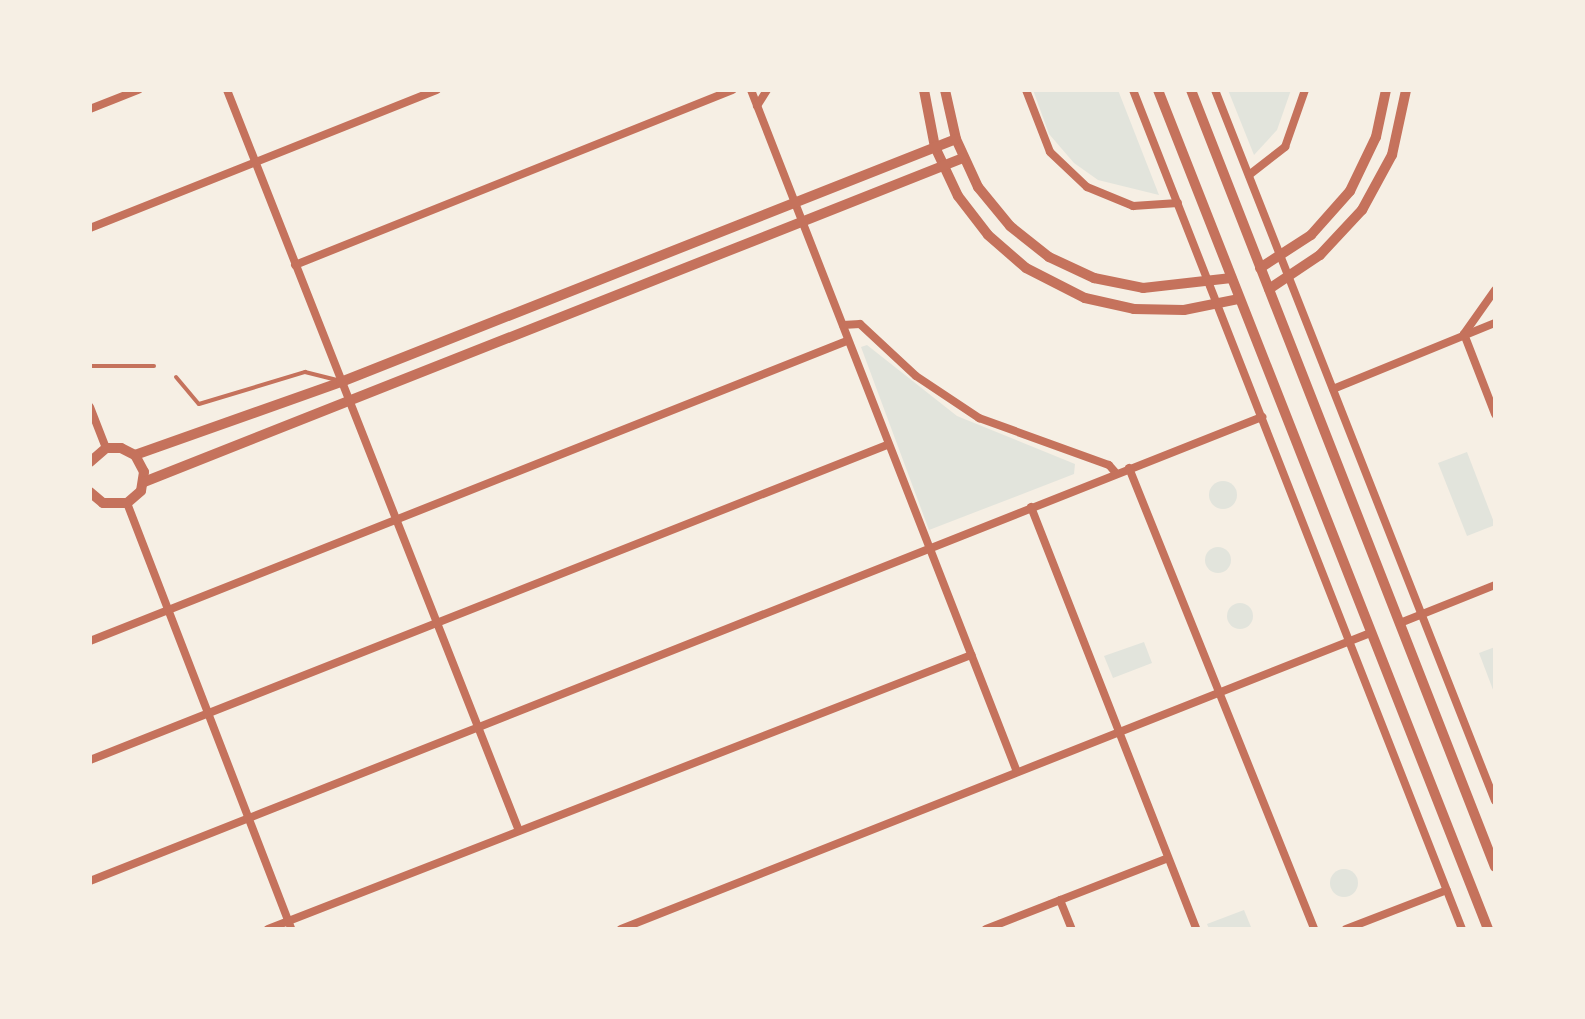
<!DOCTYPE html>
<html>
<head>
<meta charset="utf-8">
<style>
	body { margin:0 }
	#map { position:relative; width:1585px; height:1019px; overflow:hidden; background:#f6efe4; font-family:Lato,sans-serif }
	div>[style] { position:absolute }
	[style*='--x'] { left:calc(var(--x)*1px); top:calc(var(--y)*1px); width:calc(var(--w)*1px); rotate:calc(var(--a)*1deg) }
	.green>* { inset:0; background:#e2e4dc }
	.round { border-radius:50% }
	.service>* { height:4px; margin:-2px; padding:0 2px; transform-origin:2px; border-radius:2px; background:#c5725c }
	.minor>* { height:8px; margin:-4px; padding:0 4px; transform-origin:4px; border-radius:4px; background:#c5725c }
	.tertiary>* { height:10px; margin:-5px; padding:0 5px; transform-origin:5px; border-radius:5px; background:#c5725c }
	span { translate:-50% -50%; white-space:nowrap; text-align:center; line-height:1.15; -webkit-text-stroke:9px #f6efe4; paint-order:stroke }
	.frame { position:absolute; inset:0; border:92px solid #f6efe4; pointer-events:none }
</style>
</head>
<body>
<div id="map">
	<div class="green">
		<div style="clip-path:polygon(1033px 90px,1118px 90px,1159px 195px,1098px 180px,1074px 163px,1049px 134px)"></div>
		<div style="clip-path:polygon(1228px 90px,1291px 90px,1277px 130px,1254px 155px)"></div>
		<div style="clip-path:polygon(867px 345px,957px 416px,1075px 464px,1074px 474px,929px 530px,861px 347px)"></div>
		<div style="clip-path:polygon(1467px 452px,1495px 525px,1467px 536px,1438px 463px)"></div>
		<div class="round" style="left:1209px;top:481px;width:28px;height:28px"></div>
		<div class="round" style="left:1205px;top:547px;width:26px;height:26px"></div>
		<div class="round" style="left:1227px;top:603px;width:26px;height:26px"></div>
		<div style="clip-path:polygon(1144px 642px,1152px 663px,1113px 678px,1104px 656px)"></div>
		<div style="clip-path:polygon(1495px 647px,1495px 695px,1479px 653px)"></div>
		<div class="round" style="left:1330px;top:869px;width:28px;height:28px"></div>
		<div style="clip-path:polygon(1244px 910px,1251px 927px,1209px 929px,1207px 924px)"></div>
	</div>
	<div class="service">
		<div style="--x:90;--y:366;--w:64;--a:0"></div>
		<div style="--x:176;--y:377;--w:35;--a:50"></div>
		<div style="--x:199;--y:404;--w:111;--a:-16.8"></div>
		<div style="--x:305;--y:372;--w:36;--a:14"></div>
	</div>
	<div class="minor">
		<div style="--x:227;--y:90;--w:796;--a:68.49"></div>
		<div style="--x:751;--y:90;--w:732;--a:68.69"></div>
		<div style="--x:1026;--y:90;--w:66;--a:68.8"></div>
		<div style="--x:1050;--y:152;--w:51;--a:43.4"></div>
		<div style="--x:1087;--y:187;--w:50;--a:22.4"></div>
		<div style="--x:1133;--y:206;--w:45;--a:-3.8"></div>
		<div style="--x:1133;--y:90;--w:901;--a:68.59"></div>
		<div style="--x:1215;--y:90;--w:764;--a:68.5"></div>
		<div style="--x:757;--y:106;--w:19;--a:-58"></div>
		<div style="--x:90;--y:109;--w:52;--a:-21.6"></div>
		<div style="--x:1249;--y:175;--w:46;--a:-37.9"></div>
		<div style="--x:1285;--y:147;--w:60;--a:-70.7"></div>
		<div style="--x:90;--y:228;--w:373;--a:-21.7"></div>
		<div style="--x:295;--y:265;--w:471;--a:-21.8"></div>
		<div style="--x:1495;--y:290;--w:54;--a:125.2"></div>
		<div style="--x:1464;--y:334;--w:86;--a:68.8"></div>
		<div style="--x:843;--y:325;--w:17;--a:-3"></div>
		<div style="--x:860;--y:324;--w:76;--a:42.9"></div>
		<div style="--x:916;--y:376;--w:76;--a:33.7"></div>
		<div style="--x:979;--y:418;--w:138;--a:19.9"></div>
		<div style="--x:1109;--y:465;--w:11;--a:49"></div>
		<div style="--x:1333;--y:389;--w:175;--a:-22.2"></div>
		<div style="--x:90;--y:407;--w:44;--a:68.7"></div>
		<div style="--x:1129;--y:468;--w:497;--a:68.1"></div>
		<div style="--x:127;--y:503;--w:456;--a:68.9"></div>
		<div style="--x:1031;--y:507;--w:453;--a:68.6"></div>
		<div style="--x:1400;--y:623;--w:102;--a:-21.8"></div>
		<div style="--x:90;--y:641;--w:814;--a:-21.62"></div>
		<div style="--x:90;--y:760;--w:857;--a:-21.57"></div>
		<div style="--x:90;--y:881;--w:1261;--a:-21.6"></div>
		<div style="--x:1060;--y:900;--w:31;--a:68"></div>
		<div style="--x:268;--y:929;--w:755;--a:-21.29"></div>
		<div style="--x:621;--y:929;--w:805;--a:-21.56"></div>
		<div style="--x:986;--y:929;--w:195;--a:-21.3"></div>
		<div style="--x:1346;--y:929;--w:108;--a:-21.1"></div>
	</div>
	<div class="tertiary">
		<div style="--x:924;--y:90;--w:58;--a:79.1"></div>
		<div style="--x:935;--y:147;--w:54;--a:64.9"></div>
		<div style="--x:958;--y:196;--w:49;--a:52.4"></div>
		<div style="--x:988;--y:235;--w:50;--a:41"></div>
		<div style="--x:1026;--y:268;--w:66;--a:27"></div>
		<div style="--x:1085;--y:298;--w:50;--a:12.7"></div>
		<div style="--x:1134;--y:309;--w:50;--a:1.1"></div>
		<div style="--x:1184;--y:310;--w:55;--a:-11.5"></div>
		<div style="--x:945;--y:90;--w:50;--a:77.3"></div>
		<div style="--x:956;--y:139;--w:53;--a:65.4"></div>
		<div style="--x:978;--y:187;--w:50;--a:50.6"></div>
		<div style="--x:1010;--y:226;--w:50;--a:38.5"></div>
		<div style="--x:1049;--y:257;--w:50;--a:25"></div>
		<div style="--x:1094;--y:278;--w:50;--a:11.5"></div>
		<div style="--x:1143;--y:288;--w:89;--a:-6.5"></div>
		<div style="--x:1158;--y:90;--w:902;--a:68.53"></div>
		<div style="--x:1191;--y:90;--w:834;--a:68.63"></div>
		<div style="--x:1260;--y:268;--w:61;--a:-32.9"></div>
		<div style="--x:1311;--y:235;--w:59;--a:-48.4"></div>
		<div style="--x:1350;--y:191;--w:60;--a:-64.3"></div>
		<div style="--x:1376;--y:137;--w:48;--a:-78"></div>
		<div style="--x:1269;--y:289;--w:61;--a:-33.7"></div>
		<div style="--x:1320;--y:255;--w:62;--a:-47"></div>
		<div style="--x:1362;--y:210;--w:63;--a:-61.4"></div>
		<div style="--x:1392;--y:155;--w:66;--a:-77.8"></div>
		<div style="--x:135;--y:455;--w:219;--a:-19.5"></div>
		<div style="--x:341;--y:382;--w:661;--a:-21.56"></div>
		<div style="--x:90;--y:462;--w:21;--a:-41"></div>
		<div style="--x:106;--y:448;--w:15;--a:0"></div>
		<div style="--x:121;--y:448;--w:16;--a:27"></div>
		<div style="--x:135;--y:455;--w:19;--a:62"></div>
		<div style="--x:144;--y:472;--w:19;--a:99"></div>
		<div style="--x:141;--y:491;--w:18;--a:139"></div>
		<div style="--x:127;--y:503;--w:24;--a:180"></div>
		<div style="--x:103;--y:503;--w:17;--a:-140"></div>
		<div style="--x:144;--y:482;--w:881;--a:-21.58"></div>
	</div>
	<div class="frame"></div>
</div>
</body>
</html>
